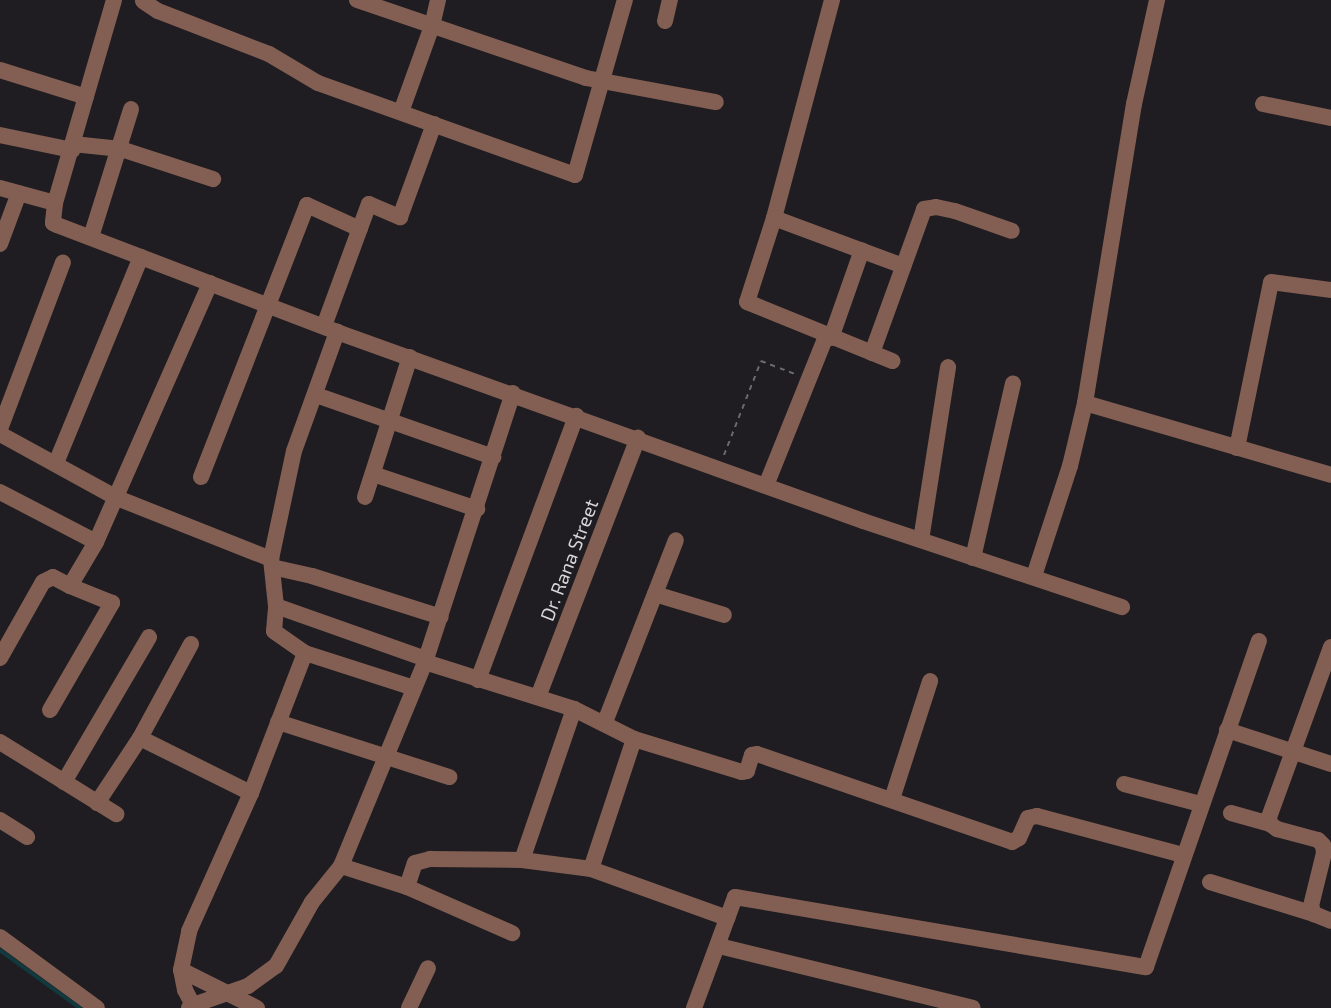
<!DOCTYPE html>
<html>
<head>
<meta charset="utf-8">
<style>
	body { margin:0 }
	#map { position:relative; width:1331px; height:1008px; overflow:hidden; background:#1f1d21; font-family:"Exo 2",sans-serif }
	div>[style] { position:absolute }
	[style*='--x'] { left:calc(var(--x)*1px); top:calc(var(--y)*1px); width:calc(var(--w)*1px); rotate:calc(var(--a)*1deg) }
	.stream>* { height:3.5px; margin:-1.75px; padding:0 1.75px; transform-origin:1.75px; border-radius:1.75px; background:#11393e }
	.path>* { height:2px; margin-top:-1px; transform-origin:0; background:repeating-linear-gradient(90deg,#6c6a6e 0 5px,transparent 0 10px) }
	.minor>* { height:16px; margin:-8px; padding:0 8px; transform-origin:8px; border-radius:8px; background:#835f53 }
	span { translate:-50% -50%; white-space:nowrap; text-align:center; line-height:1.15; -webkit-text-stroke:6px #1f1d21; paint-order:stroke }
	.street-label { font-size:19px; color:#d7d6d9 }
</style>
</head>
<body>
<div id="map">
	<div class="stream">
		<div style="--x:0;--y:950;--w:99;--a:35.9"></div>
	</div>
	<div class="path">
		<div style="--x:724;--y:455;--w:101;--a:-68.5"></div>
		<div style="--x:761;--y:361;--w:36;--a:21"></div>
	</div>
	<div class="minor">
		<div style="--x:114;--y:0;--w:211;--a:106.2"></div>
		<div style="--x:55;--y:203;--w:20;--a:96"></div>
		<div style="--x:53;--y:223;--w:4;--a:27"></div>
		<div style="--x:57;--y:225;--w:300;--a:20.9"></div>
		<div style="--x:337;--y:332;--w:559;--a:19.76"></div>
		<div style="--x:863;--y:521;--w:273;--a:18.4"></div>
		<div style="--x:357;--y:0;--w:242;--a:18.8"></div>
		<div style="--x:586;--y:78;--w:132;--a:10.5"></div>
		<div style="--x:832;--y:0;--w:226;--a:104.9"></div>
		<div style="--x:774;--y:218;--w:88;--a:107.8"></div>
		<div style="--x:747;--y:302;--w:157;--a:22.1"></div>
		<div style="--x:143;--y:1;--w:18;--a:34"></div>
		<div style="--x:158;--y:11;--w:119;--a:21.2"></div>
		<div style="--x:269;--y:54;--w:57;--a:30.6"></div>
		<div style="--x:318;--y:83;--w:273;--a:19.7"></div>
		<div style="--x:575;--y:175;--w:182;--a:-74.1"></div>
		<div style="--x:665;--y:21;--w:22;--a:-77"></div>
		<div style="--x:0;--y:70;--w:90;--a:17.4"></div>
		<div style="--x:1263;--y:104;--w:69;--a:11.6"></div>
		<div style="--x:401;--y:112;--w:91;--a:-70.2"></div>
		<div style="--x:432;--y:26;--w:27;--a:-77"></div>
		<div style="--x:0;--y:135;--w:74;--a:11.8"></div>
		<div style="--x:73;--y:144;--w:48;--a:5.9"></div>
		<div style="--x:121;--y:149;--w:97;--a:18.1"></div>
		<div style="--x:0;--y:188;--w:57;--a:15.3"></div>
		<div style="--x:774;--y:218;--w:138;--a:20.4"></div>
		<div style="--x:91;--y:237;--w:134;--a:-72.6"></div>
		<div style="--x:0;--y:244;--w:54;--a:-69.6"></div>
		<div style="--x:324;--y:326;--w:130;--a:-69.8"></div>
		<div style="--x:369;--y:204;--w:34;--a:23"></div>
		<div style="--x:400;--y:217;--w:99;--a:-69.9"></div>
		<div style="--x:831;--y:338;--w:93;--a:-70.6"></div>
		<div style="--x:872;--y:353;--w:153;--a:-70.1"></div>
		<div style="--x:924;--y:209;--w:12;--a:-9"></div>
		<div style="--x:936;--y:207;--w:19;--a:12"></div>
		<div style="--x:955;--y:211;--w:60;--a:19.3"></div>
		<div style="--x:316;--y:395;--w:188;--a:19.3"></div>
		<div style="--x:1085;--y:403;--w:256;--a:16.3"></div>
		<div style="--x:0;--y:429;--w:178;--a:-69.3"></div>
		<div style="--x:0;--y:434;--w:133;--a:28.7"></div>
		<div style="--x:117;--y:498;--w:166;--a:21.6"></div>
		<div style="--x:1237;--y:448;--w:169;--a:-78.4"></div>
		<div style="--x:1271;--y:282;--w:61;--a:7.6"></div>
		<div style="--x:56;--y:463;--w:223;--a:-67.6"></div>
		<div style="--x:373;--y:474;--w:110;--a:18.6"></div>
		<div style="--x:201;--y:477;--w:292;--a:-68.7"></div>
		<div style="--x:307;--y:205;--w:58;--a:24.4"></div>
		<div style="--x:767;--y:483;--w:158;--a:-68.1"></div>
		<div style="--x:0;--y:492;--w:108;--a:27.5"></div>
		<div style="--x:365;--y:497;--w:147;--a:-72.2"></div>
		<div style="--x:921;--y:540;--w:175;--a:-81.1"></div>
		<div style="--x:973;--y:558;--w:179;--a:-77.1"></div>
		<div style="--x:272;--y:567;--w:41;--a:12.7"></div>
		<div style="--x:312;--y:576;--w:135;--a:17.6"></div>
		<div style="--x:1034;--y:576;--w:116;--a:-71.9"></div>
		<div style="--x:1070;--y:466;--w:65;--a:-76.6"></div>
		<div style="--x:1085;--y:403;--w:303;--a:-80.7"></div>
		<div style="--x:1134;--y:104;--w:107;--a:-77.5"></div>
		<div style="--x:655;--y:594;--w:72;--a:16.9"></div>
		<div style="--x:276;--y:606;--w:159;--a:19.5"></div>
		<div style="--x:1331;--y:647;--w:181;--a:110"></div>
		<div style="--x:1269;--y:817;--w:7;--a:82"></div>
		<div style="--x:1270;--y:824;--w:9;--a:36"></div>
		<div style="--x:1277;--y:829;--w:42;--a:15"></div>
		<div style="--x:1318;--y:840;--w:7;--a:45"></div>
		<div style="--x:1323;--y:845;--w:8;--a:83"></div>
		<div style="--x:1324;--y:853;--w:55;--a:103.8"></div>
		<div style="--x:1311;--y:906;--w:9;--a:69"></div>
		<div style="--x:1314;--y:914;--w:18;--a:22"></div>
		<div style="--x:305;--y:653;--w:114;--a:17.8"></div>
		<div style="--x:0;--y:658;--w:87;--a:-60.5"></div>
		<div style="--x:43;--y:582;--w:11;--a:-27"></div>
		<div style="--x:53;--y:577;--w:19;--a:28"></div>
		<div style="--x:70;--y:586;--w:51;--a:-59.4"></div>
		<div style="--x:96;--y:542;--w:283;--a:-66.2"></div>
		<div style="--x:425;--y:662;--w:156;--a:17.5"></div>
		<div style="--x:574;--y:709;--w:67;--a:26.6"></div>
		<div style="--x:634;--y:739;--w:113;--a:17"></div>
		<div style="--x:742;--y:772;--w:5;--a:-11"></div>
		<div style="--x:747;--y:771;--w:17;--a:-73"></div>
		<div style="--x:752;--y:755;--w:5;--a:-11"></div>
		<div style="--x:757;--y:754;--w:270;--a:19"></div>
		<div style="--x:1012;--y:842;--w:8;--a:-30"></div>
		<div style="--x:1019;--y:838;--w:22;--a:-66"></div>
		<div style="--x:1028;--y:818;--w:9;--a:-13"></div>
		<div style="--x:1037;--y:816;--w:151;--a:15"></div>
		<div style="--x:478;--y:680;--w:282;--a:-69.6"></div>
		<div style="--x:538;--y:697;--w:278;--a:-68.9"></div>
		<div style="--x:50;--y:710;--w:124;--a:-59.9"></div>
		<div style="--x:112;--y:603;--w:45;--a:-158"></div>
		<div style="--x:278;--y:722;--w:180;--a:17.8"></div>
		<div style="--x:605;--y:722;--w:195;--a:-68.7"></div>
		<div style="--x:1227;--y:730;--w:109;--a:18.1"></div>
		<div style="--x:140;--y:738;--w:124;--a:26.4"></div>
		<div style="--x:0;--y:742;--w:137;--a:31.8"></div>
		<div style="--x:64;--y:782;--w:168;--a:-59.6"></div>
		<div style="--x:1124;--y:784;--w:80;--a:14.6"></div>
		<div style="--x:892;--y:799;--w:124;--a:-72.1"></div>
		<div style="--x:97;--y:803;--w:78;--a:-56.5"></div>
		<div style="--x:140;--y:738;--w:107;--a:-61.5"></div>
		<div style="--x:1231;--y:813;--w:41;--a:15.8"></div>
		<div style="--x:0;--y:820;--w:32;--a:32"></div>
		<div style="--x:522;--y:860;--w:160;--a:-71"></div>
		<div style="--x:341;--y:866;--w:69;--a:17.7"></div>
		<div style="--x:407;--y:887;--w:115;--a:23.7"></div>
		<div style="--x:591;--y:869;--w:137;--a:-71.7"></div>
		<div style="--x:1210;--y:882;--w:109;--a:17.1"></div>
		<div style="--x:407;--y:887;--w:25;--a:-72"></div>
		<div style="--x:415;--y:863;--w:16;--a:-15"></div>
		<div style="--x:430;--y:859;--w:92;--a:0.6"></div>
		<div style="--x:522;--y:860;--w:70;--a:7.4"></div>
		<div style="--x:591;--y:869;--w:145;--a:19.8"></div>
		<div style="--x:0;--y:937;--w:120;--a:36.2"></div>
		<div style="--x:719;--y:946;--w:261;--a:13.7"></div>
		<div style="--x:181;--y:970;--w:85;--a:26.6"></div>
		<div style="--x:193;--y:1005;--w:58;--a:-19.1"></div>
		<div style="--x:248;--y:986;--w:34;--a:-36"></div>
		<div style="--x:276;--y:966;--w:73;--a:-60.6"></div>
		<div style="--x:312;--y:902;--w:46;--a:-51.1"></div>
		<div style="--x:341;--y:866;--w:221;--a:-67.6"></div>
		<div style="--x:425;--y:662;--w:283;--a:-71.9"></div>
		<div style="--x:189;--y:1008;--w:5;--a:-37"></div>
		<div style="--x:193;--y:1005;--w:17;--a:-118"></div>
		<div style="--x:185;--y:990;--w:20;--a:-101"></div>
		<div style="--x:181;--y:970;--w:40;--a:-78"></div>
		<div style="--x:189;--y:931;--w:151;--a:-65.8"></div>
		<div style="--x:251;--y:793;--w:150;--a:-68.9"></div>
		<div style="--x:305;--y:653;--w:38;--a:-145"></div>
		<div style="--x:274;--y:631;--w:25;--a:-85"></div>
		<div style="--x:276;--y:606;--w:47;--a:-96.1"></div>
		<div style="--x:271;--y:559;--w:110;--a:-78"></div>
		<div style="--x:294;--y:451;--w:127;--a:-70.1"></div>
		<div style="--x:409;--y:1008;--w:44;--a:-64.6"></div>
		<div style="--x:694;--y:1008;--w:118;--a:-69.7"></div>
		<div style="--x:735;--y:897;--w:417;--a:9.7"></div>
		<div style="--x:1146;--y:967;--w:345;--a:-70.9"></div>
	</div>
	<div class="street-label">
		<span style="left:569px;top:560px;rotate:-69deg">Dr. Rana Street</span>
	</div>
</div>
</body>
</html>
